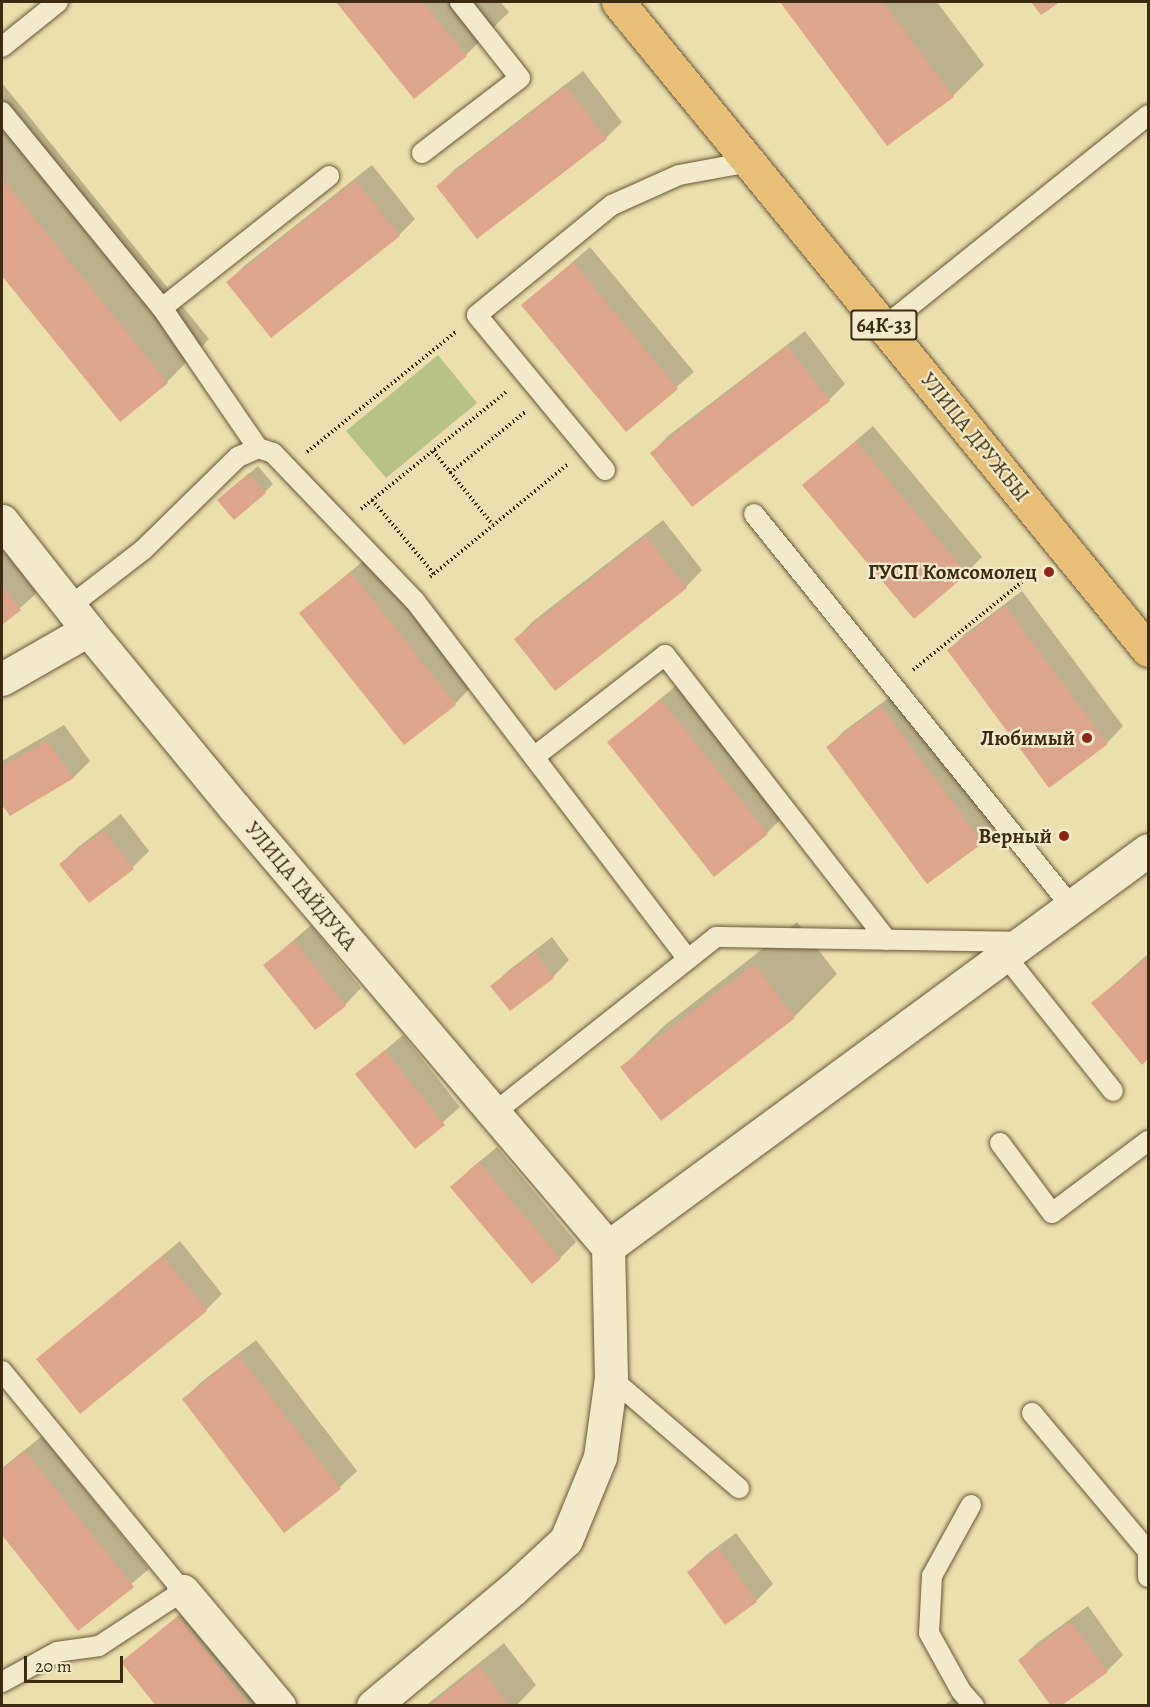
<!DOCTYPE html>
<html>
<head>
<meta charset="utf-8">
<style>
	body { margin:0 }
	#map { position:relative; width:1150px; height:1707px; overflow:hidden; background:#ecdeaf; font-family:Alegreya,serif }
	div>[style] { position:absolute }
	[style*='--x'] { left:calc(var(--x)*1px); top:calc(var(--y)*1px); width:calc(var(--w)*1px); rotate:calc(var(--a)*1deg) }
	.green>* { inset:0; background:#b8c18a }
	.shadow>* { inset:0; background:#0003 }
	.building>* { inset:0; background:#dca68c }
	.path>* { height:4px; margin-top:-2px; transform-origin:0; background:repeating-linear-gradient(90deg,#3e2a10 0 1.5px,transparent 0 4.5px) }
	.roads { filter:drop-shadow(0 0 2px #6a5738) drop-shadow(0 0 2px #6a5738) }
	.lane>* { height:20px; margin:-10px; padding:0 10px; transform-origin:10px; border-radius:10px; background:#f3eacb }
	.street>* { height:33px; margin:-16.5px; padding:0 16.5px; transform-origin:16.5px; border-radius:16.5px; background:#f3eacb }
	.primary>* { height:33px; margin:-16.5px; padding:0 16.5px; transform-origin:16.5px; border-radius:16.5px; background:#e6bf78 }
	.dots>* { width:16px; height:16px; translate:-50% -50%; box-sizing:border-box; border:3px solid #f3eacb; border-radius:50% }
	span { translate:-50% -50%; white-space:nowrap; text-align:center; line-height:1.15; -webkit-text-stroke:4.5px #f3eacb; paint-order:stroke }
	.shield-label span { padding:2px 4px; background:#f3eacb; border:2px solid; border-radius:4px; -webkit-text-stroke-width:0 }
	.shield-label { font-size:20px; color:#3e2a10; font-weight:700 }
	.street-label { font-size:21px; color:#3e2a10 }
	.poi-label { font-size:21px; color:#3e2a10; font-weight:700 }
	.right { translate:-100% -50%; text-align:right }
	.frame { position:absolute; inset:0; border:3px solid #3e2a10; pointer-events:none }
	.scale { position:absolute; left:24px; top:1656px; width:99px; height:27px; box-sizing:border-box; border:3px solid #3e2a10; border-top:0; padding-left:8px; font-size:18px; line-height:21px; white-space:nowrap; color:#3e2a10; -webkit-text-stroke:4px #f3eacb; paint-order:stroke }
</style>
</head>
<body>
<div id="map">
	<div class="green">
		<div style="clip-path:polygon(438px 355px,477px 403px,386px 478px,346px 431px)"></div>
	</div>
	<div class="shadow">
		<div style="clip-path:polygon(337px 2px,500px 2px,509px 12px,466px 55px,414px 97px)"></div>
		<div style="clip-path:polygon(782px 2px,937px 2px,984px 65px,953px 96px,887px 144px)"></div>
		<div style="clip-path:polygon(583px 71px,622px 122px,606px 138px,438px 186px,454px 170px)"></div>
		<div style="clip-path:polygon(2px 83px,209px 339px,167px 382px,120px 420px,2px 274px)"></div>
		<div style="clip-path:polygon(372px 165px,415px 219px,399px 235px,228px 282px,244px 266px)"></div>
		<div style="clip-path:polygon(590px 247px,694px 372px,626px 430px,523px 305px)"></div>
		<div style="clip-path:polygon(805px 331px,845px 384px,829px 400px,652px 453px,668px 436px)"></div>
		<div style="clip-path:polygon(873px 426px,982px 557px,966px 573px,804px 485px)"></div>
		<div style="clip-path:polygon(258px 466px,273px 484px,265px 492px,227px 492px)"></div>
		<div style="clip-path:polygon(663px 520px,702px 570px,686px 587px,516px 639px,532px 622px)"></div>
		<div style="clip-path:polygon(2px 547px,37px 593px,2px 624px)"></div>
		<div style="clip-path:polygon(368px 557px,471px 687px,455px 704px,301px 613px)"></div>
		<div style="clip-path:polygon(1022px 591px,1123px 726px,1107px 743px,1049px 786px,949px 650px,965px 634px)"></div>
		<div style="clip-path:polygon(678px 684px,783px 817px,767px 833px,609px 742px)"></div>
		<div style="clip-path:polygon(898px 691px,998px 825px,982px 842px,828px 747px,844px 731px)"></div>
		<div style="clip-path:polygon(64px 725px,90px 761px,74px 777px,11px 814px,2px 802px,2px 761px)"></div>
		<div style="clip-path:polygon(121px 814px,149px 851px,133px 867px,61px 864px,77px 848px)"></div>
		<div style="clip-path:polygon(797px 922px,837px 974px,794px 1017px,661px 1119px,622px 1067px,665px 1025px)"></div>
		<div style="clip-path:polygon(311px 925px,361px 988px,345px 1005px,265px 965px)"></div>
		<div style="clip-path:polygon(552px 937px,569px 960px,553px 977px,492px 986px,509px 970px)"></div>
		<div style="clip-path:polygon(1148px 954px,1148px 1057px,1142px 1063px,1093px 1003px)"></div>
		<div style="clip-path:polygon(403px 1035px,460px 1107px,415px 1147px,357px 1074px)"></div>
		<div style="clip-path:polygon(497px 1147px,576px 1242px,560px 1258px,468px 1171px)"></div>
		<div style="clip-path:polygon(180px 1241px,222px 1294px,206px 1310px,38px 1359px)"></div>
		<div style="clip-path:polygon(256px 1340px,357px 1471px,340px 1487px,285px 1531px,184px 1399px,200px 1383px)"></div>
		<div style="clip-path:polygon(42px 1436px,149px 1569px,78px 1629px,2px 1533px,2px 1468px)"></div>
		<div style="clip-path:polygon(736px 1533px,773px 1584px,756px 1601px,725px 1623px,689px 1572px,705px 1556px)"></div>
		<div style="clip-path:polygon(196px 1601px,280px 1706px,158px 1706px,123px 1662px)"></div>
		<div style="clip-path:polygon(1088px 1606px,1123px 1655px,1107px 1671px,1020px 1660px,1036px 1644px)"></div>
		<div style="clip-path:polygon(504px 1643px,536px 1685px,516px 1706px,425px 1706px)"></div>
		<div style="clip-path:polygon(957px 1695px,964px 1706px,943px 1706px)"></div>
	</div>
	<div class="building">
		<div style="clip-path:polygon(336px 2px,423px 2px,467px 56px,414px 99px)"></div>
		<div style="clip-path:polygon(780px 2px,883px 2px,954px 97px,887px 146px)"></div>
		<div style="clip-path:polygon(1031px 2px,1060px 2px,1041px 15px)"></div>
		<div style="clip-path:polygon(566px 86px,607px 139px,477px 239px,436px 186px)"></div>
		<div style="clip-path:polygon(2px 178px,168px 383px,120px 422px,2px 276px)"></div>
		<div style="clip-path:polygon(355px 180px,400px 236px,271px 338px,226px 282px)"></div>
		<div style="clip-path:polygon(573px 262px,678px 389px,626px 432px,521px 305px)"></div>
		<div style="clip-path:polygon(787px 346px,830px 401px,692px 507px,650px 453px)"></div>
		<div style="clip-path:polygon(856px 441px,967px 574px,914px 619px,802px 485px)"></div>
		<div style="clip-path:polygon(249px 473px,266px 493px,234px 520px,217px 500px)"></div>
		<div style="clip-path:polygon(646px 536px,687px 588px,555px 691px,514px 639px)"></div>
		<div style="clip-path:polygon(351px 572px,456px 705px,404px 745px,299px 613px)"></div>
		<div style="clip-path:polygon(2px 585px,21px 610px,2px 625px)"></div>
		<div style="clip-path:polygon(1005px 606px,1108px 744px,1049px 788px,947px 650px)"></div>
		<div style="clip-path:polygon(661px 699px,768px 834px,714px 877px,607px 742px)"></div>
		<div style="clip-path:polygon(881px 706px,983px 843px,927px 884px,826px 747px)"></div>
		<div style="clip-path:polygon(47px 741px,74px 778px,10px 816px,2px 805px,2px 767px)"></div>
		<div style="clip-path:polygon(104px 830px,134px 869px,89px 903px,59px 864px)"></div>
		<div style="clip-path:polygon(294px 941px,346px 1006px,315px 1030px,263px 965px)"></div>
		<div style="clip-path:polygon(535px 952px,554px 978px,510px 1011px,490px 986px)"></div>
		<div style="clip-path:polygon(1148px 957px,1148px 1059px,1142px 1065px,1091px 1003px)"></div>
		<div style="clip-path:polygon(754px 964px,795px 1018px,661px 1121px,620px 1067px)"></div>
		<div style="clip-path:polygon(385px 1050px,445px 1125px,415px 1149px,355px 1074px)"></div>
		<div style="clip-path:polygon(479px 1162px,561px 1259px,532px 1284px,450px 1187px)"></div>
		<div style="clip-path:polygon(163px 1256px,207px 1311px,80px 1414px,36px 1359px)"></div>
		<div style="clip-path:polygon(239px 1355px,341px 1489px,284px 1533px,182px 1399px)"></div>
		<div style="clip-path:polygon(25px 1451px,134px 1587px,78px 1631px,2px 1535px,2px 1470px)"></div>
		<div style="clip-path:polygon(719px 1548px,757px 1602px,725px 1625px,687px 1572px)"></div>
		<div style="clip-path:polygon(178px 1616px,250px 1706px,156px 1706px,121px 1662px)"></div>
		<div style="clip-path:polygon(1071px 1622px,1108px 1672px,1061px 1706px,1051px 1706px,1018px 1660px)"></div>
		<div style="clip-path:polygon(479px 1666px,510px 1706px,429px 1706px)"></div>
	</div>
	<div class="path">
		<div style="--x:433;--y:451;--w:95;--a:51"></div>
		<div style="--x:307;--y:452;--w:193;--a:-38.9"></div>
		<div style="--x:450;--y:473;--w:97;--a:-39.1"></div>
		<div style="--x:372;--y:500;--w:97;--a:50"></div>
		<div style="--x:361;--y:509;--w:188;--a:-38.9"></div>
		<div style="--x:430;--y:577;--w:178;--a:-39.3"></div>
		<div style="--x:913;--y:670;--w:140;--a:-38.9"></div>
	</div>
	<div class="roads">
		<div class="lane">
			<div style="--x:2;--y:47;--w:72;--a:-38.8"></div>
			<div style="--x:2;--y:112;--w:253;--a:50.8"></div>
			<div style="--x:162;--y:308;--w:213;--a:-38.3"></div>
			<div style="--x:422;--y:153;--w:123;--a:-37.4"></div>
			<div style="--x:520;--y:78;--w:97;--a:-128.3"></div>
			<div style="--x:162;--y:308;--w:170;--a:55.6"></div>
			<div style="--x:885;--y:326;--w:337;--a:-38.7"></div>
			<div style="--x:605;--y:470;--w:201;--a:-129.6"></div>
			<div style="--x:477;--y:315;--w:174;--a:-39.2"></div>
			<div style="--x:612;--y:205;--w:73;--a:-24.1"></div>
			<div style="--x:679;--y:175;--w:71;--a:-10.5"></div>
			<div style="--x:754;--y:514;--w:504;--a:51.04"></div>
			<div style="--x:69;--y:607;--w:93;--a:-37.6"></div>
			<div style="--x:143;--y:550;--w:133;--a:-44.4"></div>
			<div style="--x:238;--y:457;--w:22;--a:-24"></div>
			<div style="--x:258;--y:448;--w:16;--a:18"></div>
			<div style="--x:273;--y:453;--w:205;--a:46.2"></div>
			<div style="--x:415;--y:601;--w:450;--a:52.7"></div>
			<div style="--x:534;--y:757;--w:166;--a:-37.9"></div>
			<div style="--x:665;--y:655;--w:361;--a:52.1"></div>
			<div style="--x:1004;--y:954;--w:175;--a:51.5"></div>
			<div style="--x:494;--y:1113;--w:283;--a:-38.4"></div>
			<div style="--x:716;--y:937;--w:304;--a:0.9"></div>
			<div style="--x:1000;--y:1143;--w:87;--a:53.4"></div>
			<div style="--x:1052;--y:1213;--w:120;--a:-36.9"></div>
			<div style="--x:2;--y:1371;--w:285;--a:50.6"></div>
			<div style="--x:183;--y:1591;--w:100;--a:146.8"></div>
			<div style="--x:99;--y:1646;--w:42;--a:171.9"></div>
			<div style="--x:57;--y:1652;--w:63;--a:151.4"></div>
			<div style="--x:611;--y:1378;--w:169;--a:40.7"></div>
			<div style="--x:1032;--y:1413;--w:180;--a:50"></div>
			<div style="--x:1148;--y:1551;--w:26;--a:90"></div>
			<div style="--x:971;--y:1505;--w:81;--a:118.8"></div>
			<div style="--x:932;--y:1576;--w:57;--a:93"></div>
			<div style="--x:929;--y:1633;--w:66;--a:61.1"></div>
			<div style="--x:961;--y:1691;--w:20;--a:49"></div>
		</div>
		<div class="street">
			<div style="--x:2;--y:521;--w:139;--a:51.7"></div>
			<div style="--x:88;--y:630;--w:229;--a:50.5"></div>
			<div style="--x:234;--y:807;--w:577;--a:49.64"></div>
			<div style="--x:2;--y:679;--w:99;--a:-29.7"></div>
			<div style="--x:608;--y:1247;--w:670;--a:-36.32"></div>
			<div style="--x:183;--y:1591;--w:150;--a:50.1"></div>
			<div style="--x:373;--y:1706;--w:182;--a:-39.9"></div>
			<div style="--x:513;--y:1589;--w:72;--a:-42.8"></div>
			<div style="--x:566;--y:1540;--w:90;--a:-67.7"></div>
			<div style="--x:600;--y:1457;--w:80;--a:-82.1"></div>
			<div style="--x:611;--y:1378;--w:131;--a:-91.3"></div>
		</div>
		<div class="primary">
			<div style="--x:618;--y:2;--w:837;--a:50.72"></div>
		</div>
	</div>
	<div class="dots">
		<div style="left:1049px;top:572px;background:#8f2418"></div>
		<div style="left:1087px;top:738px;background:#8f2418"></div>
		<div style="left:1064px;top:836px;background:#8f2418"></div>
	</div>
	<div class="shield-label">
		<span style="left:884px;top:325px">64К-33</span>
	</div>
	<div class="street-label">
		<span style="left:975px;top:437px;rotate:51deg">УЛИЦА ДРУЖБЫ</span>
		<span style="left:301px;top:886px;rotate:50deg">УЛИЦА ГАЙДУКА</span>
	</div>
	<div class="poi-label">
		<span class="right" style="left:1037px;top:572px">ГУСП Комсомолец</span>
		<span class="right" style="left:1075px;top:738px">Любимый</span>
		<span class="right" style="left:1052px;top:836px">Верный</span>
	</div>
	<div class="frame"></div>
	<div class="scale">20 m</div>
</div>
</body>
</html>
